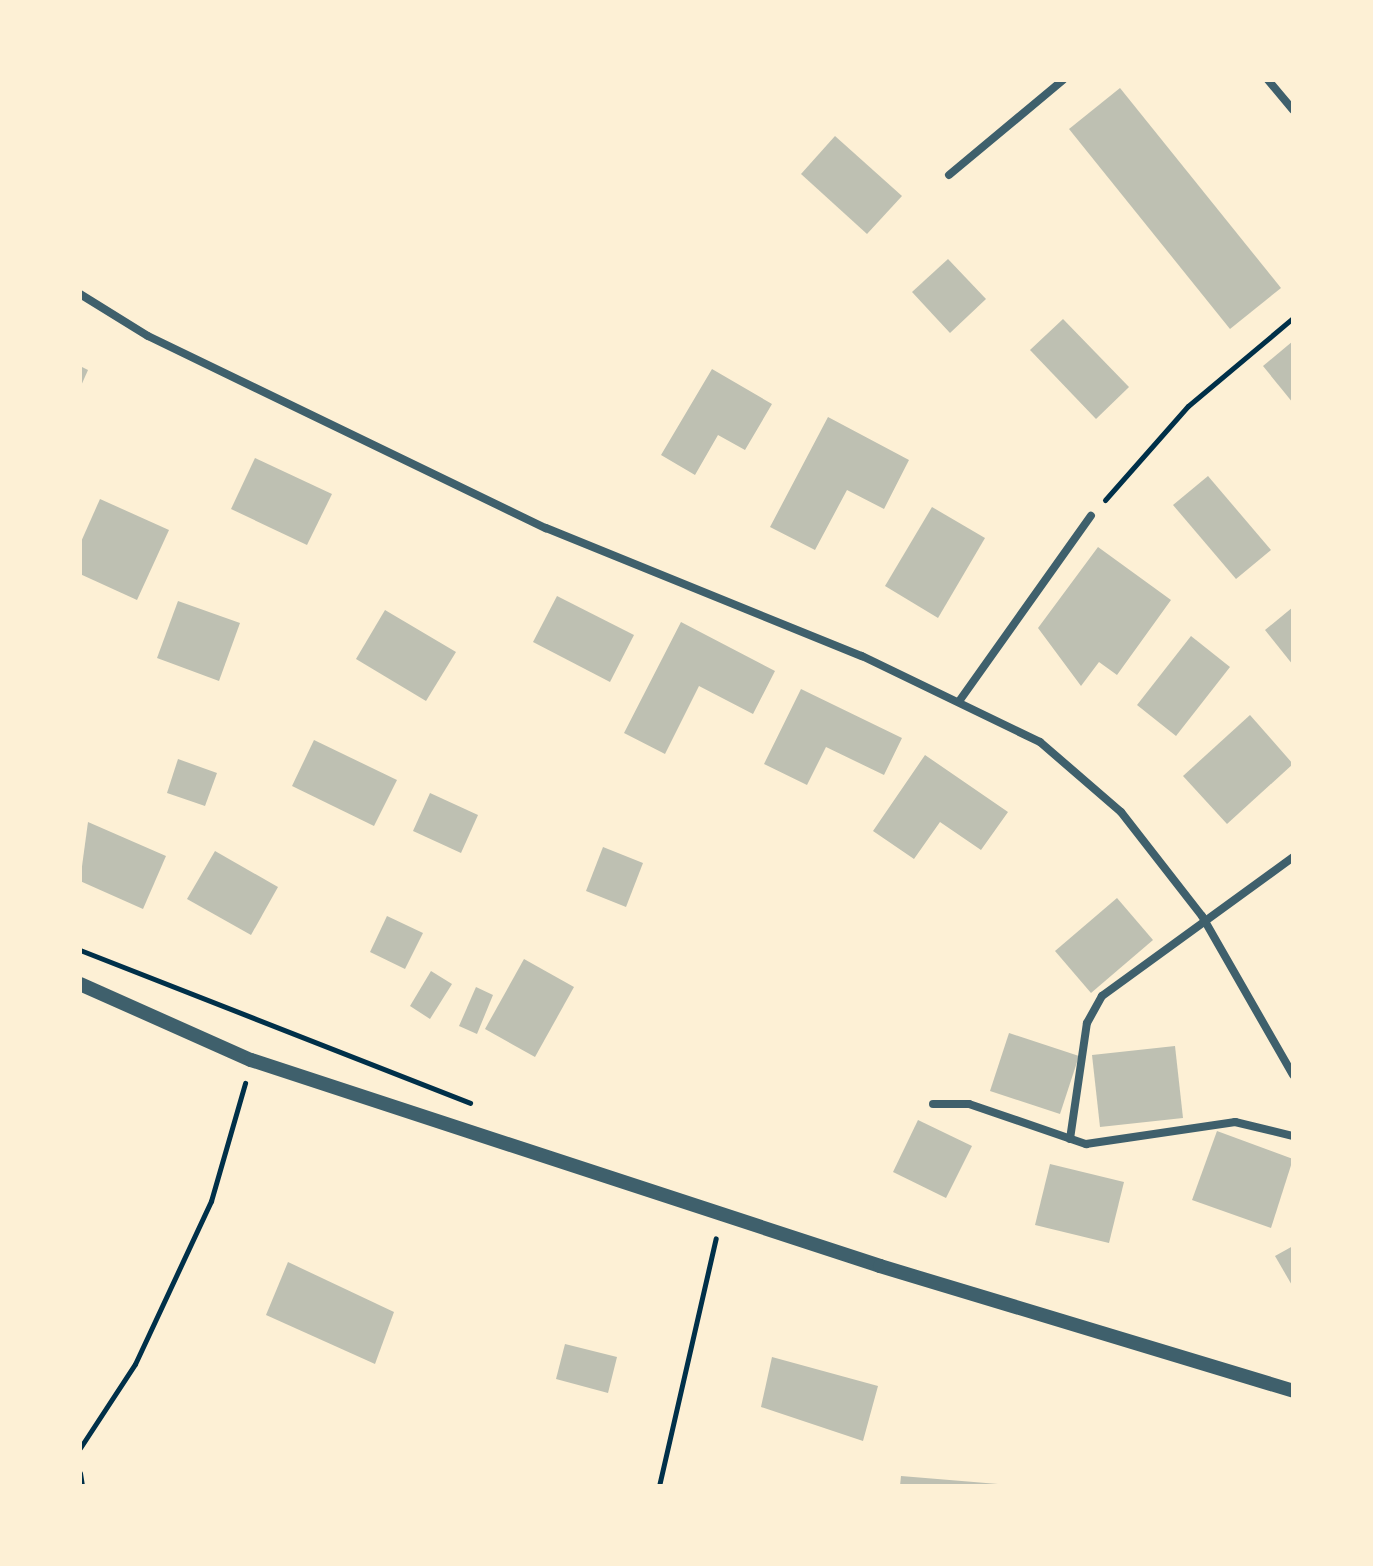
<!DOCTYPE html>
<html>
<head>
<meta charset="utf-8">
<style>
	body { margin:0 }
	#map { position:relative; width:1373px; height:1566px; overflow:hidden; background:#fdf0d5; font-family:"Asap Condensed",sans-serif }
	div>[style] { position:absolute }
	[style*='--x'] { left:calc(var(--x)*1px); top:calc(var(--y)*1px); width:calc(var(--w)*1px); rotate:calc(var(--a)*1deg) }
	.building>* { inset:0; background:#bec0b2 }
	.path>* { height:5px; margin:-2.5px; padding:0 2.5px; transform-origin:2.5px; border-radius:2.5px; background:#003049 }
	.minor>* { height:8px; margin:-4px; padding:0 4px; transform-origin:4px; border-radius:4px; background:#3f606c }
	.tertiary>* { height:14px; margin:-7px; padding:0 7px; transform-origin:7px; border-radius:7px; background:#3f606c }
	span { translate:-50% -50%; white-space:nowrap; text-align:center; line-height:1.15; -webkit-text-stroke:6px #fdf0d5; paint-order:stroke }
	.frame { position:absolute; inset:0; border:82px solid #fdf0d5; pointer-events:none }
</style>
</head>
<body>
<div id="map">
	<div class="building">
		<div style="clip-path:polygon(1120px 88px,1281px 288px,1230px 329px,1069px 129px)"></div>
		<div style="clip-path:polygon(835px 136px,902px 196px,867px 234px,801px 174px)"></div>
		<div style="clip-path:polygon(948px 259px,986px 299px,950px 333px,912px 292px)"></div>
		<div style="clip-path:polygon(1063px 319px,1129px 387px,1096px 419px,1030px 350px)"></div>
		<div style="clip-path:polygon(1293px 341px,1293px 403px,1263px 366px)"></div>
		<div style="clip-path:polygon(80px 366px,88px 370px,80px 388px)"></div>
		<div style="clip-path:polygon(712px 369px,772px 404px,745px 450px,718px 435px,695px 475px,661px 455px)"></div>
		<div style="clip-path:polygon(828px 417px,909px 460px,884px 509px,847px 490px,815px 550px,770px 527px)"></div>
		<div style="clip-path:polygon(255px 458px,332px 494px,307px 545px,231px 509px)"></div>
		<div style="clip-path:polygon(1208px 476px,1271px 550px,1236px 579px,1173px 505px)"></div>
		<div style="clip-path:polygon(100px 499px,169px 530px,137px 600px,80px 574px,80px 544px)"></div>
		<div style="clip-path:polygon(932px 507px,985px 538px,938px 618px,885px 586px)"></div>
		<div style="clip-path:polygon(1098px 547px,1171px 600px,1117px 675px,1099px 662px,1081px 686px,1038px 628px)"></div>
		<div style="clip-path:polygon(557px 596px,634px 635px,610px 682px,533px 642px)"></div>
		<div style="clip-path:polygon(178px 601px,240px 623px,219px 681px,157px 658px)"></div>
		<div style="clip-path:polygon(1293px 607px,1293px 665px,1265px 630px)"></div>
		<div style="clip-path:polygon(385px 610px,456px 652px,426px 701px,356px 659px)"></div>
		<div style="clip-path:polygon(681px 622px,775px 671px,753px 714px,699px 686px,665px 754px,624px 733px)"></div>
		<div style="clip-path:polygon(1191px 636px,1230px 667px,1176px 736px,1137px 705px)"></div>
		<div style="clip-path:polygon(801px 689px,902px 738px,884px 775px,826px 747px,807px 785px,764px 764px)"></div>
		<div style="clip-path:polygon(1250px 715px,1293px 764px,1227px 824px,1183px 776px)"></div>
		<div style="clip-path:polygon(314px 740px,397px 780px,374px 826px,292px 786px)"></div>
		<div style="clip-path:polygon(925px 755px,1008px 812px,981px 850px,940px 822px,914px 859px,873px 831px)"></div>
		<div style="clip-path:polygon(178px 759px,217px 773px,205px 806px,167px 793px)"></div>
		<div style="clip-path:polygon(430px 793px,478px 815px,461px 853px,413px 831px)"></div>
		<div style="clip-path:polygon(88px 822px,166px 856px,143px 909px,80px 881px)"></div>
		<div style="clip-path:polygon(603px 847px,643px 863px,626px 907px,586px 891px)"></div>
		<div style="clip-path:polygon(215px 851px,278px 887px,251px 935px,187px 899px)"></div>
		<div style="clip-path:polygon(1117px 898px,1153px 940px,1091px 993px,1055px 951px)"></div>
		<div style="clip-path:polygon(387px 916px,423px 933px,405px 969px,370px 952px)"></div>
		<div style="clip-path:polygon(524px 959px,574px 987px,535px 1057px,485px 1029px)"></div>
		<div style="clip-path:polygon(431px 971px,452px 984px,430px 1019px,410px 1006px)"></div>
		<div style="clip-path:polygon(476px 987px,493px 995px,477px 1034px,459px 1026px)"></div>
		<div style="clip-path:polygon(1009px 1033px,1079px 1056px,1060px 1114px,990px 1091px)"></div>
		<div style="clip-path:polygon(1175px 1046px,1183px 1118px,1100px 1127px,1092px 1055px)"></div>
		<div style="clip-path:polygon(918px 1120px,972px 1146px,946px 1198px,893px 1172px)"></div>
		<div style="clip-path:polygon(1217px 1131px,1293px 1159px,1271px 1228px,1192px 1200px)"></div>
		<div style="clip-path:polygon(1050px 1164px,1124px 1182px,1109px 1243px,1035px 1225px)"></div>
		<div style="clip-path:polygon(1293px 1246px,1293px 1287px,1275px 1256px)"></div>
		<div style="clip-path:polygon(288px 1262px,394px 1312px,375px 1364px,266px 1315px)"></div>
		<div style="clip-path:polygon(565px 1344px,617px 1357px,608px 1393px,556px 1379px)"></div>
		<div style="clip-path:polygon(772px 1357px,878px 1386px,863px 1441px,761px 1407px)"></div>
		<div style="clip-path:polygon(901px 1476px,998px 1484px,998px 1486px,900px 1486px)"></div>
	</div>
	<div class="path">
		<div style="--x:1105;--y:500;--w:125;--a:-48.6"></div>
		<div style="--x:1188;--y:406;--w:137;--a:-40"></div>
		<div style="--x:80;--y:950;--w:419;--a:21.4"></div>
		<div style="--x:80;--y:1448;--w:100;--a:-56.8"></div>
		<div style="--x:135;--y:1364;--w:180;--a:-65"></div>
		<div style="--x:211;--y:1201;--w:123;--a:-73.9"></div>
		<div style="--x:80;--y:1473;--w:13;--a:81"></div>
		<div style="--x:659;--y:1486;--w:254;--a:-77.1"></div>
	</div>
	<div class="minor">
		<div style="--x:1268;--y:80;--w:39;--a:50"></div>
		<div style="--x:949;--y:175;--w:148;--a:-39.8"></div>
		<div style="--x:80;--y:294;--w:80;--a:31.7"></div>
		<div style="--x:148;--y:336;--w:442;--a:25.8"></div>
		<div style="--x:546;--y:528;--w:341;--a:22.1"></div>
		<div style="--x:862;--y:656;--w:198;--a:25.8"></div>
		<div style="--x:1040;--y:742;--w:107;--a:40.8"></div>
		<div style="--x:1121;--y:812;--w:132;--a:52.1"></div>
		<div style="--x:1202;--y:916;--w:183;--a:60.2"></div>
		<div style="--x:960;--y:700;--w:226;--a:-54.6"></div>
		<div style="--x:933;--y:1104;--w:36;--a:0"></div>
		<div style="--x:969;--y:1104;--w:124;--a:18.9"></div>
		<div style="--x:1086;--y:1144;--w:151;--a:-8.4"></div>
		<div style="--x:1235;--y:1122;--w:60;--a:13.6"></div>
		<div style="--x:1070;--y:1139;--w:117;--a:-81.7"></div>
		<div style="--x:1087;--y:1023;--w:31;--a:-61"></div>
		<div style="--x:1102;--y:996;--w:236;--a:-36"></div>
	</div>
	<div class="tertiary">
		<div style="--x:80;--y:984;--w:187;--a:24"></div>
		<div style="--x:251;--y:1060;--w:662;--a:18.13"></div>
		<div style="--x:880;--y:1266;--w:432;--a:16.8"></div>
	</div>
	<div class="frame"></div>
</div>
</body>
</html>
